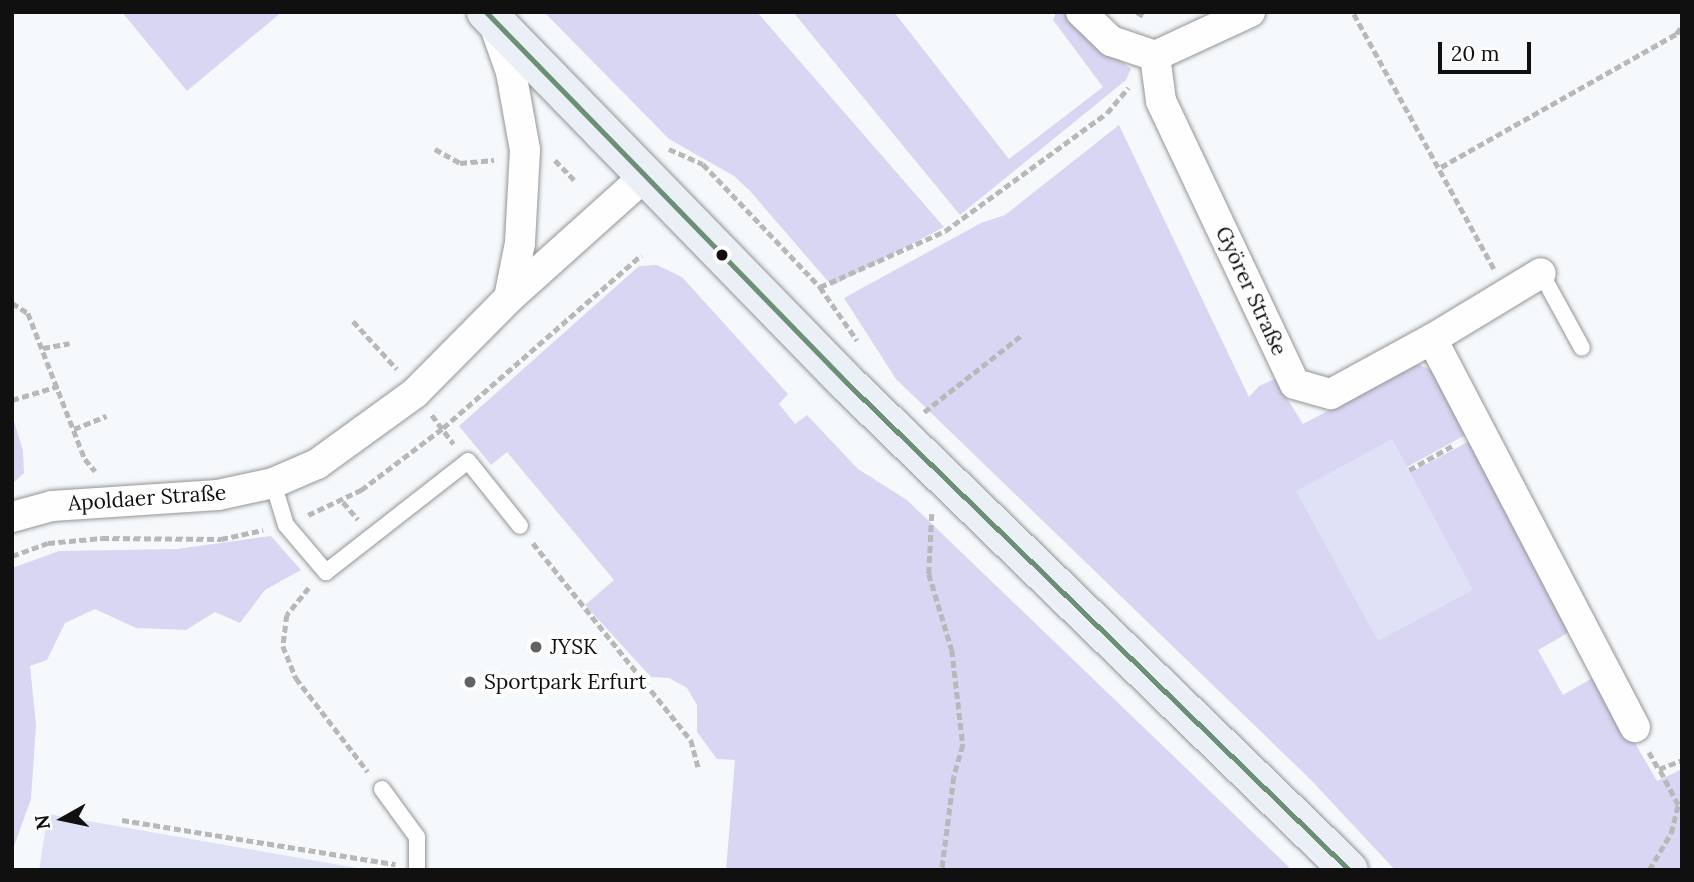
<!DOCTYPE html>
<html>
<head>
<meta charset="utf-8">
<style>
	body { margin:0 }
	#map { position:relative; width:1694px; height:882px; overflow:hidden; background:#f6f9fc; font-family:Lora,serif }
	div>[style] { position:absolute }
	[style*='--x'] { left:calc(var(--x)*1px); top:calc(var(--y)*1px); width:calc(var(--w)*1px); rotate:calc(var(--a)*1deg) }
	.green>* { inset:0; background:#d8d6f3 }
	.pitch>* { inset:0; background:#dfe1f7 }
	.path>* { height:4.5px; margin-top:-2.25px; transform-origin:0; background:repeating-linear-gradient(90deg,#b8b8b9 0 7px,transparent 0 10.5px) }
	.roads { filter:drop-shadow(0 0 2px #949596) drop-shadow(0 0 2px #949596) }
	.service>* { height:16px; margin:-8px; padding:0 8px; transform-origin:8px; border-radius:8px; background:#fefeff }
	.minor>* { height:30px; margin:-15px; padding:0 15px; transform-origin:15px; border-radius:15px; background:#fefeff }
	.secondary>* { height:38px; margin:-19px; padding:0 19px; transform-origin:19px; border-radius:19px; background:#ebf0f6 }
	.bus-1>* { height:5px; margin:-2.5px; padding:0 2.5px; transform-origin:2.5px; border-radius:2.5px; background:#6b9076 }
	.dots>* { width:19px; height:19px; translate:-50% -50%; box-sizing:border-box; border:4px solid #fff; border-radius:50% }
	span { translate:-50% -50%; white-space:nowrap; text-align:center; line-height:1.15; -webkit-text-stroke:7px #fff; paint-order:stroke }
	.street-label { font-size:21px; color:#101010 }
	.poi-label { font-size:21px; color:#101010 }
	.left { translate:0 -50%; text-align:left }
	.frame { position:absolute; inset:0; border:14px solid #101010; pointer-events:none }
	.north { position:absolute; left:28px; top:784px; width:70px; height:70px; -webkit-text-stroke:5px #fff; paint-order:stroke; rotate:261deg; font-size:19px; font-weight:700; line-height:28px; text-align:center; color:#101010 }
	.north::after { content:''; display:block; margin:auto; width:24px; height:32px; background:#101010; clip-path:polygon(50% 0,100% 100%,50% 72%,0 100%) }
	.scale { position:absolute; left:1438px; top:42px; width:93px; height:32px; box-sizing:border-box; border:4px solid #101010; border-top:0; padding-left:9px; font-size:21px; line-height:24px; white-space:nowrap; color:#101010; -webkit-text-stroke:5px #fff; paint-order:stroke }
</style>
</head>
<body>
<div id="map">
	<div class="green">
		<div style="clip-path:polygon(122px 12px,282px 12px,187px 91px)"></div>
		<div style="clip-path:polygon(544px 12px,757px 12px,944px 227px,832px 286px,750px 191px,734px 176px,669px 139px)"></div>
		<div style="clip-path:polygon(793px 12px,894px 12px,1009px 159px,1103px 87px,1053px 20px,1056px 12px,1075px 12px,1100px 45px,1131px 69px,1126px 80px,960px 215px)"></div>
		<div style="clip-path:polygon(1119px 125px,1249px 397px,1259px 386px,1275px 379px,1303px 424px,1417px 364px,1437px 372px,1471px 432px,1407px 467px,1392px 440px,1473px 590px,1410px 473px,1475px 438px,1573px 630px,1538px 650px,1563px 695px,1596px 676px,1657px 781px,1682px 769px,1682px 870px,1395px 870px,1311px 780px,896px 379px,844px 298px,981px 223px,1005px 215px)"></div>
		<div style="clip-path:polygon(657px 265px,682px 277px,788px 394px,779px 404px,795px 424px,807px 415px,858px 469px,907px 500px,1292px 870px,726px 870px,735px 760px,717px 759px,697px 732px,697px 705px,687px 688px,669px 678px,651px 677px,585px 605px,614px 580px,507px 452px,491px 465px,459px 426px,639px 266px)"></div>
		<div style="clip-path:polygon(12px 414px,23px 451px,24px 473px,12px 484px)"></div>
		<div style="clip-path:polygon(271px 536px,301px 570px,265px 590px,240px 623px,215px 612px,186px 630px,136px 628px,95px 609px,65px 623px,47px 660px,30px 666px,36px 725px,31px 799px,12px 852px,12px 568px,59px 551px,177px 549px)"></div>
	</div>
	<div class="pitch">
		<div style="clip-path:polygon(1392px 439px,1473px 590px,1378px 641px,1296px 491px)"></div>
		<div style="clip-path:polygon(48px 814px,214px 843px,369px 870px,39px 870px)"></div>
	</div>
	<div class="path">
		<div style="--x:1137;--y:12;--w:8;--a:30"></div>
		<div style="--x:1354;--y:14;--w:291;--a:61.2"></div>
		<div style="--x:435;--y:149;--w:29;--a:29"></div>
		<div style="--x:460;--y:163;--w:34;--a:-5"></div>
		<div style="--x:669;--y:149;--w:37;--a:24"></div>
		<div style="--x:703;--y:164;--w:170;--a:46.4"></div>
		<div style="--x:820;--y:287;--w:65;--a:55.1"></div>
		<div style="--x:555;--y:160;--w:30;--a:46"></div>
		<div style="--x:1441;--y:167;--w:270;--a:-29.5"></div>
		<div style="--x:1676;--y:34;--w:10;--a:-53"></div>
		<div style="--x:820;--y:287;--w:137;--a:-24.1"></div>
		<div style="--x:945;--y:231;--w:200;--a:-36.1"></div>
		<div style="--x:1107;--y:113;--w:33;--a:-50"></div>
		<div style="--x:12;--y:303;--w:19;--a:32"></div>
		<div style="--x:28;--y:313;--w:157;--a:68.7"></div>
		<div style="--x:85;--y:459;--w:16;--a:50"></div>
		<div style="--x:353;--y:321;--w:65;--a:47.5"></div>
		<div style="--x:43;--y:348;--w:27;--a:-10"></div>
		<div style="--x:12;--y:400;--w:48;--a:-16.9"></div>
		<div style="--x:924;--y:412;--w:126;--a:-38.2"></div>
		<div style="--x:432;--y:415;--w:36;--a:53"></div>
		<div style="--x:74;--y:429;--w:35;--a:-22"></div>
		<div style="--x:1409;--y:470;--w:51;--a:-29.1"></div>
		<div style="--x:343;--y:502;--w:23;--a:49"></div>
		<div style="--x:932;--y:514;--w:60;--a:92.9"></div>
		<div style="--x:929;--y:574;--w:79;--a:73.2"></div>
		<div style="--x:952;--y:650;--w:96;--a:83.4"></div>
		<div style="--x:963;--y:745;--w:33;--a:106"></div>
		<div style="--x:954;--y:777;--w:94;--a:97.4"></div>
		<div style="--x:308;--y:515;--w:59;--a:-25.3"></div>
		<div style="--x:361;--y:490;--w:103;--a:-37.1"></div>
		<div style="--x:443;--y:428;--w:263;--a:-41.1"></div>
		<div style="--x:533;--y:543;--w:253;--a:51.3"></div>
		<div style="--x:691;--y:740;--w:28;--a:75"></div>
		<div style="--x:12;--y:556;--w:38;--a:-20"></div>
		<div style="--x:48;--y:543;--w:54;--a:-5.3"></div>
		<div style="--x:102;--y:538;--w:119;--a:0.5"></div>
		<div style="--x:221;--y:539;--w:43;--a:-12.1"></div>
		<div style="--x:309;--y:588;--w:35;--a:129"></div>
		<div style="--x:287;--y:615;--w:31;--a:97"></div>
		<div style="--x:283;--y:646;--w:35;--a:68"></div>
		<div style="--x:296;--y:678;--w:118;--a:52.5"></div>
		<div style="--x:1649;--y:752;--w:20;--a:60"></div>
		<div style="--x:1659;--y:769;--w:25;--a:-21"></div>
		<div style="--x:122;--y:820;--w:277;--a:9.2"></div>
		<div style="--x:1649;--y:870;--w:43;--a:-59.3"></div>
		<div style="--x:1671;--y:833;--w:29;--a:-76"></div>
		<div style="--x:1678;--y:805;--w:41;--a:-117.8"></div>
	</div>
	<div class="roads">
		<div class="service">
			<div style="--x:1541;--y:273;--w:85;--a:61.3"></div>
			<div style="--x:273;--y:483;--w:44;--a:72.8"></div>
			<div style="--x:286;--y:525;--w:62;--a:49.6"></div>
			<div style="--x:326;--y:572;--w:180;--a:-38"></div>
			<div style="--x:468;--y:461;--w:83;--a:51.3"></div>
			<div style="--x:382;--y:789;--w:59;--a:53.9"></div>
			<div style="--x:417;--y:837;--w:33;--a:90"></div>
		</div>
		<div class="minor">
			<div style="--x:1081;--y:12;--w:42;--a:44"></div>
			<div style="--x:1111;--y:41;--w:46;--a:18.8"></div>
			<div style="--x:1155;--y:56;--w:105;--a:-24.9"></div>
			<div style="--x:494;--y:24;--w:51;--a:70.5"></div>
			<div style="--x:511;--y:72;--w:79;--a:79.8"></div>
			<div style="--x:525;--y:150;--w:93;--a:93.1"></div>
			<div style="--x:520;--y:243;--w:56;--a:101.3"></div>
			<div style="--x:1155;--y:56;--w:45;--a:82.4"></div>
			<div style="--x:1161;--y:101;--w:313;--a:64.7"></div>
			<div style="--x:1295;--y:384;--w:37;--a:16"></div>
			<div style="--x:1331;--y:394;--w:115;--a:-28.6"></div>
			<div style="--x:1432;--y:339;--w:438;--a:62.4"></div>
			<div style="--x:1432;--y:339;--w:127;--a:-31.2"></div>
			<div style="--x:12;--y:517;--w:41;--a:-15.4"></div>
			<div style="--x:52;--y:506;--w:166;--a:-3.8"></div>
			<div style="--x:218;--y:495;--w:56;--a:-12.3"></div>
			<div style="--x:273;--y:483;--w:48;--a:-23.4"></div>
			<div style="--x:317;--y:464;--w:121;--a:-35.9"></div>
			<div style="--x:415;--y:393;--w:134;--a:-45.3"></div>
			<div style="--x:509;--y:298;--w:183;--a:-41.9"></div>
		</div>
		<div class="secondary">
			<div style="--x:486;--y:12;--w:518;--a:45.78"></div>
			<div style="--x:847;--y:383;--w:699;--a:44.13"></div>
		</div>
	</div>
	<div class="bus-1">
		<div style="--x:486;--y:12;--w:518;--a:45.78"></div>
		<div style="--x:847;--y:383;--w:699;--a:44.13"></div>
	</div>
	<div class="dots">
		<div style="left:722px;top:255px;background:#101010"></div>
		<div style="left:536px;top:647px;background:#606263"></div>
		<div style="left:470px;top:682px;background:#606263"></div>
	</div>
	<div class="street-label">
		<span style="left:1251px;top:291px;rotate:65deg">Györer Straße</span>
		<span style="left:147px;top:498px;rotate:-4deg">Apoldaer Straße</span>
	</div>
	<div class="poi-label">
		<span class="left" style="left:550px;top:647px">JYSK</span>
		<span class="left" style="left:484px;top:682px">Sportpark Erfurt</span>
	</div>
	<div class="frame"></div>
	<div class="north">N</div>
	<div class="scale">20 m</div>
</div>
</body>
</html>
